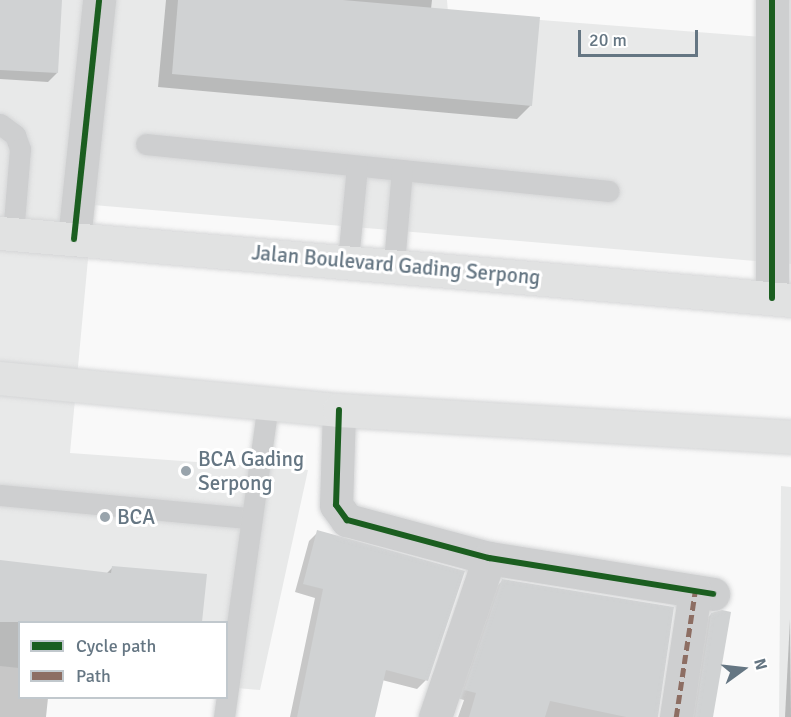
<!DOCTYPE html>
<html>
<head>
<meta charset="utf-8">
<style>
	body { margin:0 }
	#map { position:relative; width:791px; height:717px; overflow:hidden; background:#f9f9f9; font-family:Signika,sans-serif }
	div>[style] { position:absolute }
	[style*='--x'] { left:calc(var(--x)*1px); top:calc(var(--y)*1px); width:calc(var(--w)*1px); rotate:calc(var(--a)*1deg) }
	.built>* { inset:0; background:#e8e9e9 }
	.shadow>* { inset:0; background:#0003 }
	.building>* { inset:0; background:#d0d2d3 }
	.roads { filter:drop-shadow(0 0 2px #d5d6d7) drop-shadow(0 0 2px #d5d6d7) }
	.lane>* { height:21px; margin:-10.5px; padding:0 10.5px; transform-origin:10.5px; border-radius:10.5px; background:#cecfd0 }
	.street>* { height:33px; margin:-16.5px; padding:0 16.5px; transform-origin:16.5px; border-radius:16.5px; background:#cecfd0 }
	.primary>* { height:33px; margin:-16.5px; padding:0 16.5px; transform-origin:16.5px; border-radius:16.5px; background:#e1e2e2 }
	.quiet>* { height:4.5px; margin-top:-2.25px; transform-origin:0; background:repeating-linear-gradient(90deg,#8d6e63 0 9px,transparent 0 13.5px) }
	.cycleway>* { height:6px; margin:-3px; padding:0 3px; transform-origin:3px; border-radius:3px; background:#1b5e20 }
	.dots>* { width:16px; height:16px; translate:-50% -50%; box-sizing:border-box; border:3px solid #fff; border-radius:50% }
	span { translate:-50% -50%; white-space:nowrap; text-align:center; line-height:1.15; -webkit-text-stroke:6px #fff; paint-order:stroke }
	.street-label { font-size:21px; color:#657683 }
	.poi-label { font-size:21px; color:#657683 }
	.left { translate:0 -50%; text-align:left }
	.legend { position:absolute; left:18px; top:621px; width:210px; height:78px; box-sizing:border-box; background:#fff; border:2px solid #c1c8cd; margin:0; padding:8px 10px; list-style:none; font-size:18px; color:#657683 }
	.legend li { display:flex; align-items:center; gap:12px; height:30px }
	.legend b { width:30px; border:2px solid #c1c8cd }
	.north { position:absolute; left:713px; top:639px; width:60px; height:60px; -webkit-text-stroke:4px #fff; paint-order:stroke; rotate:75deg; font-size:16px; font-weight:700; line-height:24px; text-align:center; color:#657683 }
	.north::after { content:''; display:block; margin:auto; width:21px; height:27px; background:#657683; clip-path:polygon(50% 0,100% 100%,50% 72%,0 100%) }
	.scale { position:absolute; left:578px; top:30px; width:120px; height:27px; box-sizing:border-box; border:3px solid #657683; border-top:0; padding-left:8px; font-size:18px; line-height:21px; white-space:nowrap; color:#657683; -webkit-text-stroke:4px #fff; paint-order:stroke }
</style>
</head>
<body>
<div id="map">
	<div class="built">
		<div style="clip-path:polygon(0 0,447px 0,448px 13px,762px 37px,762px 0,791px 0,791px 264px,93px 205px,70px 453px,308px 470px,260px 690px,227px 687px,226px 622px,20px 622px,19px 668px,0 666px)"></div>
		<div style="clip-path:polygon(781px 486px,791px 487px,791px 717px,779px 717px)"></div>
	</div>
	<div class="shadow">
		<div style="clip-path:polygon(0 0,61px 0,57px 73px,48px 82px,0 79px)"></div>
		<div style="clip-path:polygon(432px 0,431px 9px,531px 105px,517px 119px,158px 87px,166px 0)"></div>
		<div style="clip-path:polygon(318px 532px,426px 680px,417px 689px,382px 680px,373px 717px,290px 717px,315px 598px,295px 592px,309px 541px)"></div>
		<div style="clip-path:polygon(0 561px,106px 574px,112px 568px,205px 576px,200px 622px,20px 622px,20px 698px,48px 698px,46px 717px,0 717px)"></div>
		<div style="clip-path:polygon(502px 581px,657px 717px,458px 717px,464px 700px,457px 698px,494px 589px)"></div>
		<div style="clip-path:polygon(711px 614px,712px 717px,689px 717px,703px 623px)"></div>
		<div style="clip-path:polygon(790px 619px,791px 717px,785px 717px)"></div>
	</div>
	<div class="building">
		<div style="clip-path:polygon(0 0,62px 0,58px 73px,0 70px)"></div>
		<div style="clip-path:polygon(178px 0,343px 0,540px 17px,532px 106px,172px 74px)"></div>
		<div style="clip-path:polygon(317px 530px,465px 571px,428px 681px,386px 670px,375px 717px,297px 717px,323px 589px,303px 584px)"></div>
		<div style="clip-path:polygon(0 560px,111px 573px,112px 566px,207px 574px,202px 622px,0 622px)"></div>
		<div style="clip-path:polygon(502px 579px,674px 607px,658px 717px,626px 717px,550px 701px,545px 717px,469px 717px,476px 693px,464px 690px)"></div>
		<div style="clip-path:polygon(722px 610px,731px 612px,713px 717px,695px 717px,711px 613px)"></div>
	</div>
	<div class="roads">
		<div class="lane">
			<div style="--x:0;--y:124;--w:19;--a:36"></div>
			<div style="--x:15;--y:135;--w:15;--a:70"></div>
			<div style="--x:20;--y:149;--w:85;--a:94.7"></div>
			<div style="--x:146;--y:144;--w:465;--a:5.8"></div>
			<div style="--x:348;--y:260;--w:94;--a:-84.5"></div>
			<div style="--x:394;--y:263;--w:93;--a:-85.1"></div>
			<div style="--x:0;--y:495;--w:249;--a:5.3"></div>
			<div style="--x:224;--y:717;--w:318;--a:-82"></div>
		</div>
		<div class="street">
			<div style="--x:772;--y:0;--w:298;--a:90"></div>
			<div style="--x:74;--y:239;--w:240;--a:-84"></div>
			<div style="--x:339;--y:410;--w:95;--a:91.8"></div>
			<div style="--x:336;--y:505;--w:19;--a:54"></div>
			<div style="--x:347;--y:520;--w:147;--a:15"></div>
			<div style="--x:489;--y:558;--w:227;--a:9.1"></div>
			<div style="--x:435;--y:717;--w:168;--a:-71.2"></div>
			<div style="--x:676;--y:717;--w:127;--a:-81.4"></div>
		</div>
		<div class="primary">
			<div style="--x:0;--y:233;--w:794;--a:4.84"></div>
			<div style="--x:0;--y:378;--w:341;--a:5.4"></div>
			<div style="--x:339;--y:410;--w:453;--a:3.4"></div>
		</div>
	</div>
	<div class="quiet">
		<div style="--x:676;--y:717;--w:127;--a:-81.4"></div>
	</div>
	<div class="cycleway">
		<div style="--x:772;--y:0;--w:298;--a:90"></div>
		<div style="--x:74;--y:239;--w:240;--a:-84"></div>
		<div style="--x:339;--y:410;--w:95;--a:91.8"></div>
		<div style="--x:336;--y:505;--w:19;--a:54"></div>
		<div style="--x:347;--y:520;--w:147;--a:15"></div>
		<div style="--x:489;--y:558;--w:227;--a:9.1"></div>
	</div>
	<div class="dots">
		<div style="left:186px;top:471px;background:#99a4ac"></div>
		<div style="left:105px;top:517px;background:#99a4ac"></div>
	</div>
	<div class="street-label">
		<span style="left:396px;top:265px;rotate:5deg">Jalan Boulevard Gading Serpong</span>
	</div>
	<div class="poi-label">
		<span class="left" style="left:198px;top:471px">BCA Gading<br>Serpong</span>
		<span class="left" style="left:117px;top:517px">BCA</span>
	</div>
	<ul class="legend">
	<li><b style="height:8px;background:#1b5e20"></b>Cycle path</li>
	<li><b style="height:8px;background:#8d6e63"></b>Path</li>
	</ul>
	<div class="north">N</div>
	<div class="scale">20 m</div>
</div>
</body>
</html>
